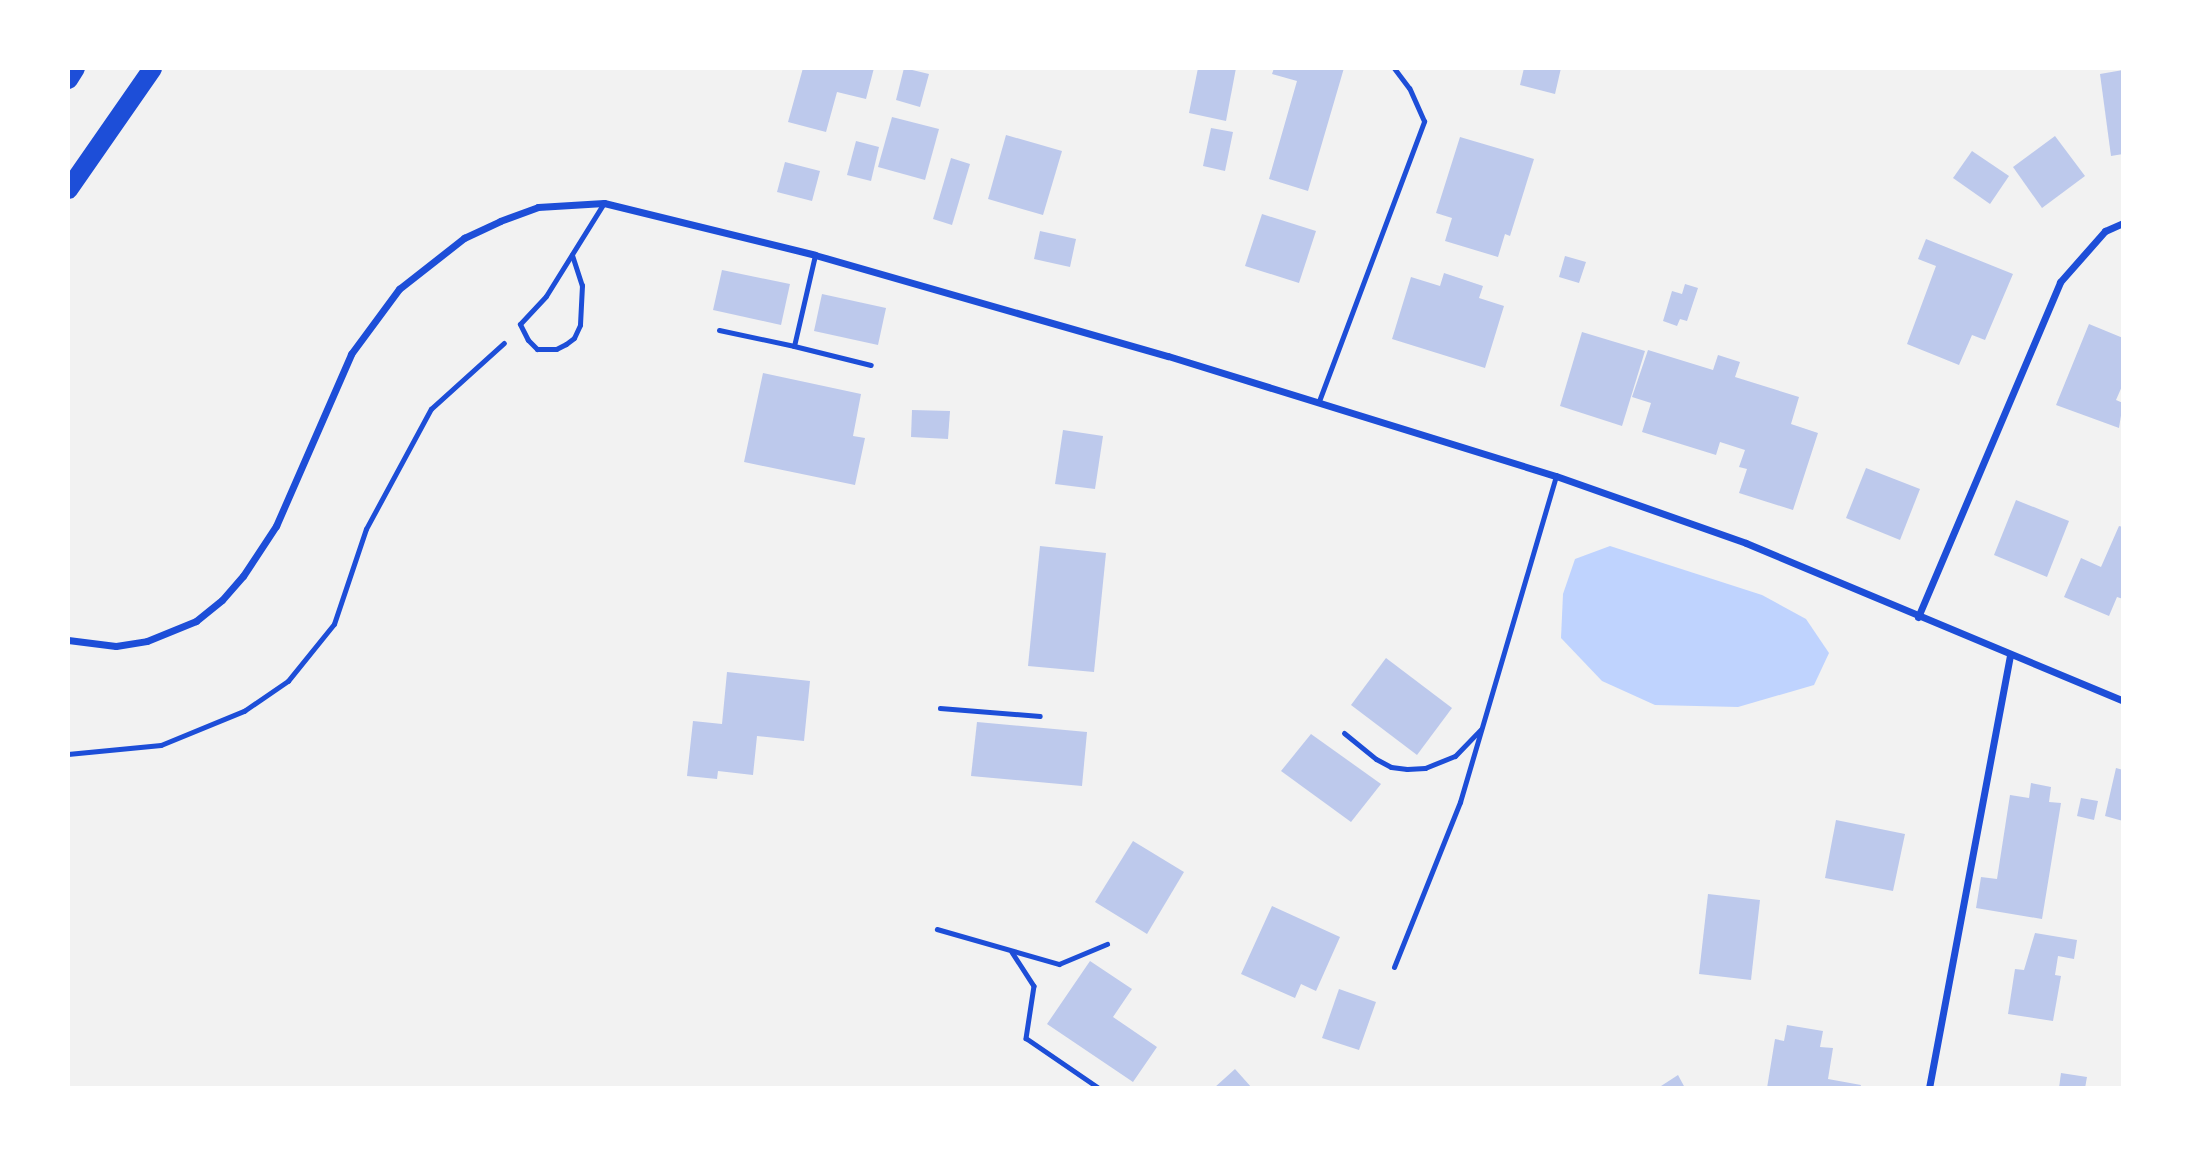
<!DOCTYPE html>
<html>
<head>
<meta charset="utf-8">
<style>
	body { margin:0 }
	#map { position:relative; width:2191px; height:1156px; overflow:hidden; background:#f2f2f2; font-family:Bitter,serif }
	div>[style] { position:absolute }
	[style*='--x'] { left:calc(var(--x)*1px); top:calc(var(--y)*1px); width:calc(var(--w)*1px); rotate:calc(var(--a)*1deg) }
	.water>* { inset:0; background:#bfd3fe }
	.building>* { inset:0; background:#bdc9ec }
	.path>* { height:4.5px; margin:-2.25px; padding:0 2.25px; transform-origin:2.25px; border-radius:2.25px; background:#1d4ed8 }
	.service>* { height:5px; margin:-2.5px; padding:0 2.5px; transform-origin:2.5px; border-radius:2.5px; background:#1d4ed8 }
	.minor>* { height:7px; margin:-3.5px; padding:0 3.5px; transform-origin:3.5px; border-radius:3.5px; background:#1d4ed8 }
	.trunk>* { height:19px; margin:-9.5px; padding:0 9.5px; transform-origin:9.5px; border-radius:9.5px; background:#1d4ed8 }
	span { translate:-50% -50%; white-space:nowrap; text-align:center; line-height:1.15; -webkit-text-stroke:7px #fff; paint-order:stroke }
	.frame { position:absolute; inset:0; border:70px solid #fff; pointer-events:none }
</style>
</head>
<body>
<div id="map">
	<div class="water">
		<div style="clip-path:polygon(1610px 546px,1762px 595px,1806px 619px,1829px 653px,1814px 685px,1738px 707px,1655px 705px,1602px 681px,1561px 638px,1563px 594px,1575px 559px)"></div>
	</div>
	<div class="building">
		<div style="clip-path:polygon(803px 68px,874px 68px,866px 99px,837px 92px,826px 132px,788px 122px)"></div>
		<div style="clip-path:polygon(904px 68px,929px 74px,920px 107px,896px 100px)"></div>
		<div style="clip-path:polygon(1198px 68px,1236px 68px,1226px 121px,1189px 113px)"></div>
		<div style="clip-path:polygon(1274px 68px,1344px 68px,1308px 191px,1269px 179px,1297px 81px,1272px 74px)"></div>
		<div style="clip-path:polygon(1524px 68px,1561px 68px,1555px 94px,1520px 85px)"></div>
		<div style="clip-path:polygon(2123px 70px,2123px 154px,2111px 156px,2100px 74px)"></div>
		<div style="clip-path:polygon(892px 117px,939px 129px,925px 180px,878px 167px)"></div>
		<div style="clip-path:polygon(1211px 128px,1233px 132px,1225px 171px,1203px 166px)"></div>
		<div style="clip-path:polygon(1006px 135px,1062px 151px,1043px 215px,988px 199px)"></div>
		<div style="clip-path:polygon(2055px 136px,2085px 176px,2042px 208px,2013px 167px)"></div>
		<div style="clip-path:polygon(1460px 137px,1534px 159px,1510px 236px,1505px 234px,1498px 257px,1445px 241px,1452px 218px,1436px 213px)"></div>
		<div style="clip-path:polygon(856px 141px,879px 147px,871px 181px,847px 175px)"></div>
		<div style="clip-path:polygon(1972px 151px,2009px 176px,1990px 204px,1953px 178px)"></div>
		<div style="clip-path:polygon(951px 158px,970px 164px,952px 225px,933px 219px)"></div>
		<div style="clip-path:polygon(785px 162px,820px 171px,812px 201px,777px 192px)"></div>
		<div style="clip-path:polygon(1262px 214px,1316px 231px,1299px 283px,1245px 266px)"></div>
		<div style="clip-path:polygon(1040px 231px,1076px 239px,1070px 267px,1034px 259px)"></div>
		<div style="clip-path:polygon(1926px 239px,2013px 274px,1985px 340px,1972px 335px,1959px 365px,1907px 344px,1936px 266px,1918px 259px)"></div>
		<div style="clip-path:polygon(1565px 256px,1586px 262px,1579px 283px,1559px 277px)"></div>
		<div style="clip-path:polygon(722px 270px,790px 284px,781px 325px,713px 310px)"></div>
		<div style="clip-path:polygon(1444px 273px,1483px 286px,1479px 298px,1504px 306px,1485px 368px,1392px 339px,1411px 277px,1440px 286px)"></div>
		<div style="clip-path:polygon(1685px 284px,1698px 288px,1687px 321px,1680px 319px,1677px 326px,1663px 321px,1672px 291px,1682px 294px)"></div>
		<div style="clip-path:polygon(822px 294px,886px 308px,878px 345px,814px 331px)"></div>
		<div style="clip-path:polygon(2089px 324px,2123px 338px,2123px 384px,2116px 400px,2123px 403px,2119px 428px,2056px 405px)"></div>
		<div style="clip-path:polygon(1582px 332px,1645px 351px,1622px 426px,1560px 406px)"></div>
		<div style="clip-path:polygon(1648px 350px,1713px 370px,1718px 355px,1740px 362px,1735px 377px,1799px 397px,1791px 424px,1818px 433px,1793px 510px,1739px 493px,1747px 469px,1739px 467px,1745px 450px,1720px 442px,1716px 455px,1642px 432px,1651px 403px,1632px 397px)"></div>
		<div style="clip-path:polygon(763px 373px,861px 394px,853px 436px,865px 438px,855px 485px,744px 462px)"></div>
		<div style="clip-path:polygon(912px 410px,950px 411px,948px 439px,911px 437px)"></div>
		<div style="clip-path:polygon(1063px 430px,1103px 436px,1095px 489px,1055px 484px)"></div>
		<div style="clip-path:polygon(1866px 468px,1920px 489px,1900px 540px,1846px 518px)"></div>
		<div style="clip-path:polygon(2016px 500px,2069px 521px,2047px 577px,1994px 555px)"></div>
		<div style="clip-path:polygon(2119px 526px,2123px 527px,2123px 599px,2117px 597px,2109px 616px,2064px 597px,2081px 558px,2101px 567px)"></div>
		<div style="clip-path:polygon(1040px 546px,1106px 553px,1094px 672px,1028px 666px)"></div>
		<div style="clip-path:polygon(1386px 658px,1452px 708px,1417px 755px,1351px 705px)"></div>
		<div style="clip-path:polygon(727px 672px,810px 681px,804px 741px,757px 736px,753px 775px,718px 771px,717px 779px,687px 776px,693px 721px,722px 724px)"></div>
		<div style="clip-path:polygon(977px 722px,1087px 732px,1082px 786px,971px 776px)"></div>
		<div style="clip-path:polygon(1311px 734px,1381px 784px,1351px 822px,1281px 771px)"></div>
		<div style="clip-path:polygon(2116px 768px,2123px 770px,2123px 821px,2105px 816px)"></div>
		<div style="clip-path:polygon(2031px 783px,2051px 787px,2049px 802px,2061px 803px,2042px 919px,1976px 908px,1981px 877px,1997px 879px,2010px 795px,2029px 798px)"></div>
		<div style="clip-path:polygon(2081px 798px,2098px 801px,2094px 820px,2077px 816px)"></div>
		<div style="clip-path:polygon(1836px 820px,1905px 834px,1893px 891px,1825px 878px)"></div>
		<div style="clip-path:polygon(1133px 841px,1184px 872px,1147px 934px,1095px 902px)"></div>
		<div style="clip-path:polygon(1708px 894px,1760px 900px,1751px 980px,1699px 974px)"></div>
		<div style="clip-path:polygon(1272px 906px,1340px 937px,1316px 991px,1301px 984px,1295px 998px,1241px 974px)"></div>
		<div style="clip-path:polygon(2035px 933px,2077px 940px,2074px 959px,2058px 956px,2055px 975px,2061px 976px,2053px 1021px,2008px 1014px,2015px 969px,2024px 970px)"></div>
		<div style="clip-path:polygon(1090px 961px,1132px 989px,1113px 1017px,1157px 1047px,1133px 1082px,1047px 1024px)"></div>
		<div style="clip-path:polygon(1339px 989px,1376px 1002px,1359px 1050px,1322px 1038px)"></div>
		<div style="clip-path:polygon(1787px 1025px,1823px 1031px,1820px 1047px,1833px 1048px,1828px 1079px,1861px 1085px,1860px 1088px,1767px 1088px,1775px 1039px,1784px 1041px)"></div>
		<div style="clip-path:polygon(1235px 1069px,1252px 1088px,1214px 1088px)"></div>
		<div style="clip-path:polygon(2061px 1073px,2087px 1077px,2085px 1088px,2059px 1088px)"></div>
		<div style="clip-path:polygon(1678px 1075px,1685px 1088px,1658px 1088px)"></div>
	</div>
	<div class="path">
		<div style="--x:940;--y:708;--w:100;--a:4.6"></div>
		<div style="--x:68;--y:754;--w:93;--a:-5.5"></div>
		<div style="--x:161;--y:745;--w:90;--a:-22.3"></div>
		<div style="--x:244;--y:711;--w:53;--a:-34.3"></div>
		<div style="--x:288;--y:681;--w:73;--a:-51.1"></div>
		<div style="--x:334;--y:624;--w:100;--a:-71.4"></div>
		<div style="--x:366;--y:529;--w:136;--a:-61.6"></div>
		<div style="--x:431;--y:409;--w:98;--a:-42.1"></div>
		<div style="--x:937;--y:929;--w:127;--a:16"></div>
		<div style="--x:1059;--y:964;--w:52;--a:-22.6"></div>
		<div style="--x:1012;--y:952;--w:40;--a:57.1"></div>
		<div style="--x:1034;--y:986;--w:53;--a:98.7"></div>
		<div style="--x:1026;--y:1038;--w:88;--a:34.4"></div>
	</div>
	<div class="service">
		<div style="--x:572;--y:255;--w:32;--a:72"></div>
		<div style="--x:582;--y:285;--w:40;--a:92.9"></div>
		<div style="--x:580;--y:325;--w:14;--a:115"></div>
		<div style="--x:574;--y:338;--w:10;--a:143"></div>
		<div style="--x:566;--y:344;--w:11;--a:153"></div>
		<div style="--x:556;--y:349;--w:19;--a:180"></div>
		<div style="--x:537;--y:349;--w:13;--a:-135"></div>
		<div style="--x:528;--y:340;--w:18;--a:-117"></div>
		<div style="--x:520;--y:324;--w:38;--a:-47"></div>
		<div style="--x:546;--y:296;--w:110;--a:-58.1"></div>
		<div style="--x:719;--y:330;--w:77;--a:12"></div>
		<div style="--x:794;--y:346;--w:93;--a:-77"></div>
		<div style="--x:794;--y:346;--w:79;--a:13.9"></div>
		<div style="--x:1319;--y:401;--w:299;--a:-69.4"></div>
		<div style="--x:1424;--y:121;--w:36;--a:-114"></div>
		<div style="--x:1409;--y:88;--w:25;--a:-127"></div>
		<div style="--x:1344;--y:733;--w:41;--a:39.1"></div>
		<div style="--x:1376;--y:759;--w:17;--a:28"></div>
		<div style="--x:1391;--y:767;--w:16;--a:7"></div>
		<div style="--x:1407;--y:769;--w:18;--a:-3"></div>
		<div style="--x:1425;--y:768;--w:32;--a:-22"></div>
		<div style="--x:1455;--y:756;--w:37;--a:-46"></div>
		<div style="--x:1394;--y:967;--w:178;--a:-68.2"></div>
		<div style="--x:1460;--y:802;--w:340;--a:-73.6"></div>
	</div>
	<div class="minor">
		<div style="--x:1918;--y:617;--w:364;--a:-67"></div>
		<div style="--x:2060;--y:282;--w:68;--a:-48.6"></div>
		<div style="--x:2105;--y:231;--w:20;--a:-24"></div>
		<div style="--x:68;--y:640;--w:48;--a:7.1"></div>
		<div style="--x:116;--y:646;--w:31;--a:-9"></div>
		<div style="--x:147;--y:641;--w:53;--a:-22.2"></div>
		<div style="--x:196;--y:621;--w:33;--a:-39"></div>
		<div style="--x:222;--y:600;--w:32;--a:-49"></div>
		<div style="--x:243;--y:576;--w:60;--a:-56.6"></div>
		<div style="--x:276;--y:526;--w:188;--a:-66.4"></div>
		<div style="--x:351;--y:354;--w:81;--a:-53.6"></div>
		<div style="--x:399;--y:289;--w:83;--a:-38.1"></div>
		<div style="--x:464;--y:238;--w:40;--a:-25"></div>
		<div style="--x:500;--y:221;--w:40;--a:-20.2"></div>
		<div style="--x:538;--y:207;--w:66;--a:-3.5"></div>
		<div style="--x:604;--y:203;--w:217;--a:13.8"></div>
		<div style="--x:815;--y:255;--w:367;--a:16"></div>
		<div style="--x:1168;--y:356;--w:406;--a:17.2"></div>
		<div style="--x:1556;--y:476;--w:201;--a:19.4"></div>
		<div style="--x:1746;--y:543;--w:409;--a:22.7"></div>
		<div style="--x:1929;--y:1088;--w:441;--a:-79.4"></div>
	</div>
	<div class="trunk">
		<div style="--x:68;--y:79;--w:13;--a:-58"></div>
		<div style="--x:68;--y:189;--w:147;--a:-55.2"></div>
	</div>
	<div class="frame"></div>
</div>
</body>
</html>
